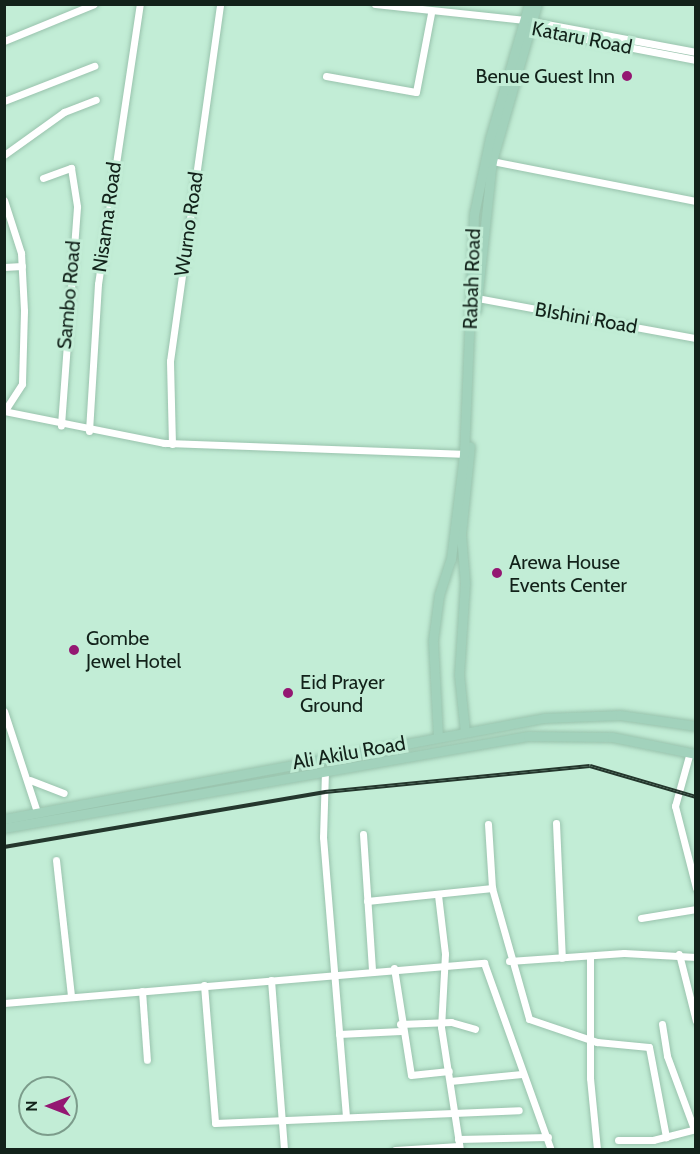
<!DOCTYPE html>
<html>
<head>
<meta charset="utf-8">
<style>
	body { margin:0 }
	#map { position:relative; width:700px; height:1154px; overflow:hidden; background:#c2edd6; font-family:Cabin,sans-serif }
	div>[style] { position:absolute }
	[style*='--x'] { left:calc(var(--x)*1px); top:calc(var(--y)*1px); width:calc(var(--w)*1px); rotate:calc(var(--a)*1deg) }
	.roads { filter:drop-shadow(0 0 2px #99c3ad) drop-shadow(0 0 2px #99c3ad) }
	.minor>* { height:7px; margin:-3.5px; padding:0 3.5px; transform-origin:3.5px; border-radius:3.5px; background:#fff }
	.major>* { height:9px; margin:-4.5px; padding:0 4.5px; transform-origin:4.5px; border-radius:4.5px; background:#a2d2bc }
	.rail>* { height:4px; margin-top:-2px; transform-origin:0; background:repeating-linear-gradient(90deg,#c2edd6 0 4.5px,#24372d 0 9px); box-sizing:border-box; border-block:2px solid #24372d }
	.dots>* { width:16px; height:16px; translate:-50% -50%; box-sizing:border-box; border:3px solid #c2edd6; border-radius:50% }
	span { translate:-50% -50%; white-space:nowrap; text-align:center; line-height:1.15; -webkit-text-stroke:6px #c2edd6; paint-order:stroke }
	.street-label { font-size:20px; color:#12221a }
	.poi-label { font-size:20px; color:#12221a }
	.right { translate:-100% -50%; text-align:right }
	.left { translate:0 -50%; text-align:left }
	.frame { position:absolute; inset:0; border:6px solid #12221a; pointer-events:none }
	.north { position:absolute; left:18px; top:1076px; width:60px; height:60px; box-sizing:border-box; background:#c2edd6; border:2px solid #7c9c8b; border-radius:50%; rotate:270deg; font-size:16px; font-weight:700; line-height:24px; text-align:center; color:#12221a }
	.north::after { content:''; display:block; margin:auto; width:21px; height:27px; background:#941772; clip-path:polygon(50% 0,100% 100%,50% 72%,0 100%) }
</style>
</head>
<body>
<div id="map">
	<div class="roads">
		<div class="minor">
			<div style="--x:375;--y:4;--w:151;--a:6.1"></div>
			<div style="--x:525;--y:20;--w:174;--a:10.6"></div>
			<div style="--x:528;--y:28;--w:171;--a:10.8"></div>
			<div style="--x:4;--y:41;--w:97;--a:-22.3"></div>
			<div style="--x:326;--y:76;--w:91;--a:10.1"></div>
			<div style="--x:416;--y:92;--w:80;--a:-79.2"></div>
			<div style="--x:4;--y:101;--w:97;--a:-21.3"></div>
			<div style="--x:4;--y:155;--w:74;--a:-35.6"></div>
			<div style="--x:64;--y:112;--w:34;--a:-21"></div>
			<div style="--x:492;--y:161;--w:208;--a:11.1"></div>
			<div style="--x:43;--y:178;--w:30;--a:-20"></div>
			<div style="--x:71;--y:168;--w:39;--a:81"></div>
			<div style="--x:77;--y:207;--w:219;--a:94.2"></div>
			<div style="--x:4;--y:200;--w:56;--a:72.2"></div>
			<div style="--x:21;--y:253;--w:58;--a:87"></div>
			<div style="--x:24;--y:311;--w:73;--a:91.6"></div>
			<div style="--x:22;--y:384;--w:31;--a:123"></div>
			<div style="--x:4;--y:267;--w:18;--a:-3"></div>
			<div style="--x:477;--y:298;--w:223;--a:10.4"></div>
			<div style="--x:4;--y:411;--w:163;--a:11.3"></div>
			<div style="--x:164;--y:443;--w:300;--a:2.1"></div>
			<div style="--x:89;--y:431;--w:147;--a:-86.5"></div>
			<div style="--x:98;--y:284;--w:283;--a:-81.5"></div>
			<div style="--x:172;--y:444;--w:83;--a:-91.4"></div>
			<div style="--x:170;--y:361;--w:360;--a:-82"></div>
			<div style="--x:4;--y:711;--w:106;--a:71.9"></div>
			<div style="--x:690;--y:752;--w:56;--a:105.5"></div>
			<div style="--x:675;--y:806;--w:85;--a:75.6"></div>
			<div style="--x:325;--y:771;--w:66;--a:91.7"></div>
			<div style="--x:323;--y:837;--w:281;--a:85.3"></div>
			<div style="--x:30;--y:780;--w:36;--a:21"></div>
			<div style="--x:556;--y:823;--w:135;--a:87.5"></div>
			<div style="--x:488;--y:824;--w:64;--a:86.4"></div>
			<div style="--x:492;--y:888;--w:136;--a:74.2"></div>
			<div style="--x:529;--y:1019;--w:72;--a:18.7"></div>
			<div style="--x:597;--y:1042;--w:52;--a:5.5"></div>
			<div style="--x:649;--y:1047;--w:92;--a:79.3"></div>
			<div style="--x:363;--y:834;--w:135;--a:86.2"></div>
			<div style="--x:56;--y:860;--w:137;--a:83.7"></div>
			<div style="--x:438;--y:895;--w:59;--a:83.2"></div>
			<div style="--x:445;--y:954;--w:73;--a:93.1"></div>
			<div style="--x:441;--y:1027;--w:124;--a:81.2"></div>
			<div style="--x:367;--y:901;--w:126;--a:-5.9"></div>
			<div style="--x:641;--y:918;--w:56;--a:-9.3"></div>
			<div style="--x:679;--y:954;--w:69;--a:75.8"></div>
			<div style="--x:590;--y:957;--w:121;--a:90"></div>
			<div style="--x:590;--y:1078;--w:72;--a:84.4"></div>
			<div style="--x:509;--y:961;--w:115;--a:-4"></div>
			<div style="--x:624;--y:953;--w:72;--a:3.2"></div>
			<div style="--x:394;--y:968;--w:108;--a:81"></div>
			<div style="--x:411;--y:1075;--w:38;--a:-6"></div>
			<div style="--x:271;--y:980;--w:170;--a:85.6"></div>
			<div style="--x:204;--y:985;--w:138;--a:85.4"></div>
			<div style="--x:215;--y:1123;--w:304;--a:-2.4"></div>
			<div style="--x:142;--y:991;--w:69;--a:85.9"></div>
			<div style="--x:4;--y:1003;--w:482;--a:-4.8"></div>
			<div style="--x:484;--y:963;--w:199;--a:70.3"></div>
			<div style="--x:400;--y:1024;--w:51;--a:-2.2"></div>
			<div style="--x:451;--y:1022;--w:25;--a:16"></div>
			<div style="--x:662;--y:1024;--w:32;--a:81"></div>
			<div style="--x:667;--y:1056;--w:78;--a:69.7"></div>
			<div style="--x:339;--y:1034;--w:62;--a:-2.8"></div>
			<div style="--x:450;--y:1081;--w:72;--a:-5.6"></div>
			<div style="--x:458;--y:1139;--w:90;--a:-1.3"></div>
			<div style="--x:618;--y:1140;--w:35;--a:0"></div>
			<div style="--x:653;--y:1140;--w:44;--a:-14.3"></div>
			<div style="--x:395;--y:1150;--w:64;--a:-3.6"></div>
		</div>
		<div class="major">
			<div style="--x:476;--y:310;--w:150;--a:-83.9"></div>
			<div style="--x:492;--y:161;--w:163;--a:-74"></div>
			<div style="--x:465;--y:732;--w:57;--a:-96"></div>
			<div style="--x:459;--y:675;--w:92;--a:-86.3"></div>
			<div style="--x:465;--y:583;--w:49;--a:-94.7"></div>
			<div style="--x:461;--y:534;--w:88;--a:-84.2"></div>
			<div style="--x:438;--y:737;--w:97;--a:-93"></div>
			<div style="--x:433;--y:640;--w:45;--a:-82.4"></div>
			<div style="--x:439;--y:595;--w:38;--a:-72"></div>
			<div style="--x:451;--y:559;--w:106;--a:-82.9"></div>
			<div style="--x:464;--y:454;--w:240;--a:-87.6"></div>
			<div style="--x:474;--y:214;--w:78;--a:-78.1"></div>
			<div style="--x:490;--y:138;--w:140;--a:-73.8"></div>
			<div style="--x:4;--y:819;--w:549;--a:-10.59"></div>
			<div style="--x:544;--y:718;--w:76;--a:-2.3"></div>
			<div style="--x:620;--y:715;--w:77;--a:8.2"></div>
			<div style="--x:4;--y:828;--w:532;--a:-9.96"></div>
			<div style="--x:528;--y:736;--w:84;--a:0.7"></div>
			<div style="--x:612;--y:737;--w:86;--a:11.4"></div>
		</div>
	</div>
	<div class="rail">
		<div style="--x:4;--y:847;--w:326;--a:-9.7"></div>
		<div style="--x:325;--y:792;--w:266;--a:-5.6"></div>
		<div style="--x:590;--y:766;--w:110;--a:16.3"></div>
	</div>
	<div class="dots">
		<div style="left:627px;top:76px;background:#941772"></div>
		<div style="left:497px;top:573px;background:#941772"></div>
		<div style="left:74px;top:650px;background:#941772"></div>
		<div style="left:288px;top:693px;background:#941772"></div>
	</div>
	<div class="street-label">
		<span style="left:582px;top:38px;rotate:11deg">Kataru Road</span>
		<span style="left:107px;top:217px;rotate:-82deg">Nisama Road</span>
		<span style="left:189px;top:224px;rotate:-82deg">Wurno Road</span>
		<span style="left:472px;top:279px;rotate:-88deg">Rabah Road</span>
		<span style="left:69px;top:295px;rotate:-85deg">Sambo Road</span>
		<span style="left:586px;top:318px;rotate:10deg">BIshini Road</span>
		<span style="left:349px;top:753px;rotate:-10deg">Ali Akilu Road</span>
	</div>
	<div class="poi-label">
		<span class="right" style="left:615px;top:76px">Benue Guest Inn</span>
		<span class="left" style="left:509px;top:574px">Arewa House<br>Events Center</span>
		<span class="left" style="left:86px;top:650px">Gombe<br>Jewel Hotel</span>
		<span class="left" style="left:300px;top:694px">Eid Prayer<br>Ground</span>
	</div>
	<div class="frame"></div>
	<div class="north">N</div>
</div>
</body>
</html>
